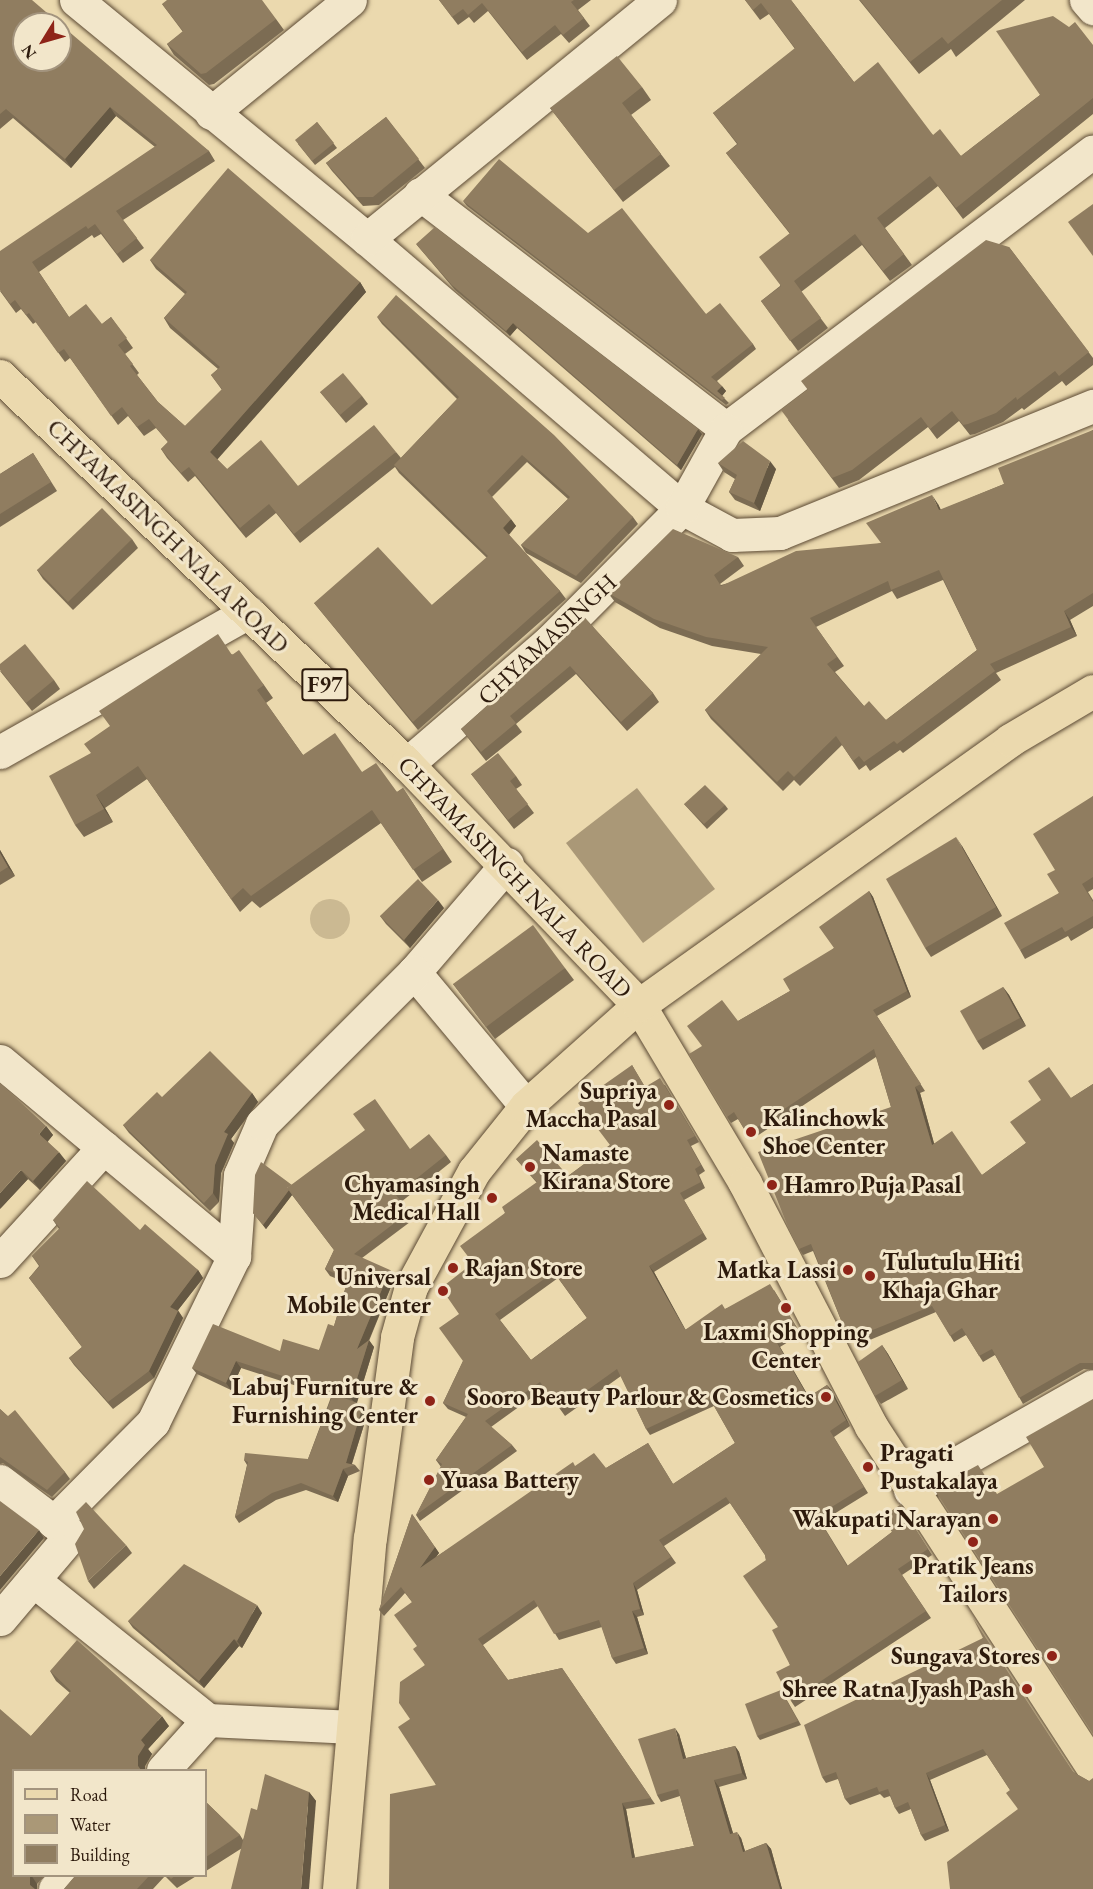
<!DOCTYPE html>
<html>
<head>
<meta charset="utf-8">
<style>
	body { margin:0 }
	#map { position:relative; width:1093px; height:1889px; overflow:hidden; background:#ebd9ae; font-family:"EB Garamond",serif }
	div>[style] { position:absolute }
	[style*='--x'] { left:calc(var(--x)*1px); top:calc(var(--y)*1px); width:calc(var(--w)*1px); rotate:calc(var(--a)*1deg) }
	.green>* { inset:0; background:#cbb992 }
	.round { border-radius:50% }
	.water>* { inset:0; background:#aa9877 }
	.roads { filter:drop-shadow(0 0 2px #5c4a34) drop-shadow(0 0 2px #5c4a34) }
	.minor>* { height:33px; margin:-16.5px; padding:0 16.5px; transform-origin:16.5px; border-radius:16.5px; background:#f2e6ca }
	.major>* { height:33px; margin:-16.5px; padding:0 16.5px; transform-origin:16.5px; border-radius:16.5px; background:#ebd9ae }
	.wall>* { inset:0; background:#7c6c53 }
	.shaded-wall>* { inset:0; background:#655843 }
	.building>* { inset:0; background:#907d60 }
	.dots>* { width:16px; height:16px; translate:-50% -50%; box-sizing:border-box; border:3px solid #f2e6ca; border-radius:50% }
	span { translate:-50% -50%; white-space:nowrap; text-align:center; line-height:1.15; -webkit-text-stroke:6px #f2e6ca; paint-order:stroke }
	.shield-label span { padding:2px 4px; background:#f2e6ca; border:2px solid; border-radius:4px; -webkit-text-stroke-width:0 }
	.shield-label { font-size:22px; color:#2d1a0c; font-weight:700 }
	.street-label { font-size:24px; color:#2d1a0c }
	.poi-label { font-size:24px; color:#2d1a0c; font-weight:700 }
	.right { translate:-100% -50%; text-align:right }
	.left { translate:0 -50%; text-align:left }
	.legend { position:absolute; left:12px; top:1769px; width:195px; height:108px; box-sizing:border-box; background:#f2e6ca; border:2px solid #a3947e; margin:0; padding:8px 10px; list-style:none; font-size:18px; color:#2d1a0c }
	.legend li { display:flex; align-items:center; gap:12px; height:30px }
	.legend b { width:30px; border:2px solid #a3947e }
	.north { position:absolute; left:12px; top:12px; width:60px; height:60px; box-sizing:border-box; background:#f2e6ca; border:2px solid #a3947e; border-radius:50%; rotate:233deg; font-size:16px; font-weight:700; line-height:24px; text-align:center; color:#2d1a0c }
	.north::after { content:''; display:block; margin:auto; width:21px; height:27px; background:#8f2418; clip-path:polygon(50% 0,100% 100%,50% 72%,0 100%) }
</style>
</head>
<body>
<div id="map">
	<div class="green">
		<div class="round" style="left:310px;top:899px;width:40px;height:40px"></div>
	</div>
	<div class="water">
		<div style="clip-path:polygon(637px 788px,715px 889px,643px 943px,566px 843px)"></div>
	</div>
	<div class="roads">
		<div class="minor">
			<div style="--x:76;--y:0;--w:377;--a:39.4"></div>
			<div style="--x:367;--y:239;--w:414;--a:40.5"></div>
			<div style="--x:682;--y:508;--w:57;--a:28.4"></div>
			<div style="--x:732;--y:535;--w:48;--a:-2.4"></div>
			<div style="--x:780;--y:533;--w:338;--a:-22.1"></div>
			<div style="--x:1086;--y:0;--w:11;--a:49"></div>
			<div style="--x:211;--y:113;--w:179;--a:-39.1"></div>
			<div style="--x:420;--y:194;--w:386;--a:37.5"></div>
			<div style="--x:726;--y:429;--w:460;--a:-37.1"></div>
			<div style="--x:367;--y:239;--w:378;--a:-39.2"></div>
			<div style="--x:0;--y:752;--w:285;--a:-29.4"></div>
			<div style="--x:407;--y:764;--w:189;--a:-40.7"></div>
			<div style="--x:550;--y:641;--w:187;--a:-45.2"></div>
			<div style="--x:682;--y:508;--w:90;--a:-60.9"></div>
			<div style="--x:507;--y:864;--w:143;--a:130.7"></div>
			<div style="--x:414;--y:972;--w:175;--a:50.1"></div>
			<div style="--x:0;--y:1061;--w:305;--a:39.8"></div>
			<div style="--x:0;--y:1261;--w:154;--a:-47.6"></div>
			<div style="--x:0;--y:1481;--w:68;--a:37.2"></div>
			<div style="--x:910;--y:1490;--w:210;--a:-29.6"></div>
			<div style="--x:33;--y:1580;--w:224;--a:38.7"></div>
			<div style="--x:208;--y:1720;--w:145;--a:2.8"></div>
			<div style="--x:0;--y:1619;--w:110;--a:-49.8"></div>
			<div style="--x:71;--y:1535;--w:21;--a:-143"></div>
			<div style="--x:54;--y:1522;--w:141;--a:-45.3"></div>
			<div style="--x:153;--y:1422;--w:185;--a:-64"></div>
			<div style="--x:234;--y:1256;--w:81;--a:-85.8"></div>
			<div style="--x:240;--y:1175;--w:56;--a:-66.7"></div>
			<div style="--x:262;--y:1124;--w:215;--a:-45"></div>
			<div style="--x:163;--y:1770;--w:67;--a:-48"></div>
			<div style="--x:55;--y:1889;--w:18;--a:-45"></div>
		</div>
		<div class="major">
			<div style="--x:0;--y:376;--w:562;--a:43.63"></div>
			<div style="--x:407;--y:764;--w:335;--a:46.1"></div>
			<div style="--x:639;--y:1005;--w:207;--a:59.2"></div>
			<div style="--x:745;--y:1183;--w:274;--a:62.6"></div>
			<div style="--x:871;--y:1426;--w:408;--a:57"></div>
			<div style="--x:339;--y:1889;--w:352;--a:-85"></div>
			<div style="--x:370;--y:1538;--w:203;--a:-82.3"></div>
			<div style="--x:397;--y:1337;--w:52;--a:-74.4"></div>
			<div style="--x:411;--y:1287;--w:132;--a:-61.5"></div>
			<div style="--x:474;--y:1171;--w:83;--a:-51.3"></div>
			<div style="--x:526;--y:1106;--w:152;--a:-41.8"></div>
			<div style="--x:639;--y:1005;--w:456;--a:-35.5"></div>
			<div style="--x:1010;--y:740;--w:96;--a:-30.6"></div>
		</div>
	</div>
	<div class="wall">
		<div style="clip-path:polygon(0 0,209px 151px,215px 161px,123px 220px,144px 248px,123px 263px,101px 234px,94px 238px,92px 235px,39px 272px,69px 317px,102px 324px,111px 317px,133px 348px,125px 354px,139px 373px,137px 375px,158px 402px,185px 426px,222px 390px,211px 375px,218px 369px,170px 328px,164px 318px,185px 294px,156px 269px,150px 260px,360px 282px,366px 292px,217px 459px,227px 469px,298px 486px,396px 452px,401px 458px,457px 399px,382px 324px,377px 317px,633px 517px,638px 524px,581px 583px,526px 553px,521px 545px,568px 499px,527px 462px,492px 497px,516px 526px,509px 535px,560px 591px,566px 599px,418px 730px,314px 603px,432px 605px,487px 558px,399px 473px,395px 467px,300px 543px,276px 513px,246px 538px,195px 476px,188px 482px,167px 458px,161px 449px,168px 442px,156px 428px,144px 436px,128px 416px,118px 425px,70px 358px,65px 362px,36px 322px,33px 324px,21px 309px,16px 313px,0 291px,155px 147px,116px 116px,71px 168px,13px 118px,0 129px)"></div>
		<div style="clip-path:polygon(439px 0,591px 0,578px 10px,590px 26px,569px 43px,561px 34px,527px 60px,488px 11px,474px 23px,469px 17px,458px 25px)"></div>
		<div style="clip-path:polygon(745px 0,791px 0,854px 82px,933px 135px,961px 156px,1040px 95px,1093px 45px,1093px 114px,963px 219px,938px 186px,885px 228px,912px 265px,890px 281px,862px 245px,801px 292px,828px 328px,798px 351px,761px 301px,780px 286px,790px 234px,726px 153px,737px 144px,713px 113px,795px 49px,769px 14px,760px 20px)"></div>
		<div style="clip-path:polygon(859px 0,1025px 0,956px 57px,951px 49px,919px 74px)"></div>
		<div style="clip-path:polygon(162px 4px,276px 19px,284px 30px,214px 84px,209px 85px,174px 55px,167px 44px,183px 32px)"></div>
		<div style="clip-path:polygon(642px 87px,651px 100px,631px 115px,670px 166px,623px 202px,550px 108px)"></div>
		<div style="clip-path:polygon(386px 117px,425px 168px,379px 205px,363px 206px,332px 171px,326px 163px)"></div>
		<div style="clip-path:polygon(317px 122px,337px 148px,315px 165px,298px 144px)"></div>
		<div style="clip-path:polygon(463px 201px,706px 314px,753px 344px,756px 349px,717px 381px,726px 391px,722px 396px,729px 403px,726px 405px,467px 206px)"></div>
		<div style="clip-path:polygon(416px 244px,702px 434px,681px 470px,517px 328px,510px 336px,455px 290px)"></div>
		<div style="clip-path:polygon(1009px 247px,1093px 358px,1093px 365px,1066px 386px,1062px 381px,1024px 410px,1022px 408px,1003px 422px,975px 434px,970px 435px,959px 421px,937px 439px,928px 427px,859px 480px,839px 488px,788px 420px)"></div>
		<div style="clip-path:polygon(320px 392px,362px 396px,368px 404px,346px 423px)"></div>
		<div style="clip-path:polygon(evenodd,1093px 430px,1093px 606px,1070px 620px,1077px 636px,996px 673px,1001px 680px,903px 753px,900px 750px,870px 771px,866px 765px,859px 770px,842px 745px,800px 786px,794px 780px,783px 791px,711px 719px,705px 710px,761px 654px,712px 646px,660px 628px,615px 602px,608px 593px,738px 557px,744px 566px,720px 584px,721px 585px,881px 543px,938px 504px,941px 510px,1004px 484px,1093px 430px,943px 580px,977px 650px,886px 720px,864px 706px,835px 672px,844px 666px,816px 627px,892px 591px,897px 599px,943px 580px)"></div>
		<div style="clip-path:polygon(33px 453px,57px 491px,0 527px,0 474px)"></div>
		<div style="clip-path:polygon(718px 463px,776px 469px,760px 511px,735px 500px,729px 492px,735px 479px,724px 472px)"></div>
		<div style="clip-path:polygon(132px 539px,138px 548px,73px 610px,43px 579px,37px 570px)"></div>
		<div style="clip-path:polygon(585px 618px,653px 693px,659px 702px,627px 731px,576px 674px,516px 724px,522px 732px,486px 761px,461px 729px)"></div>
		<div style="clip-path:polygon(232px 654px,264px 685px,273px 698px,266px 703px,303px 755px,362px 772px,397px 792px,403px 788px,452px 862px,422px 882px,381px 823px,260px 908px,252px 901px,240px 912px,147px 779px,105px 808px,113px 822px,84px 837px,75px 825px,91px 753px)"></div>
		<div style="clip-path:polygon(0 671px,54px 680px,60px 689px,32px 711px)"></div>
		<div style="clip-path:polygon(471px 774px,516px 776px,522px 785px,516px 789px,534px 813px,514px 829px)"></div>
		<div style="clip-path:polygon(1093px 796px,1093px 889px,1088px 892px,1093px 900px,1093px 928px,1071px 941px,1068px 936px,1025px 959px,1020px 950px,1059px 893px,1055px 870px)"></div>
		<div style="clip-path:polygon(684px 804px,725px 805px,728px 809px,707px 829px)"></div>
		<div style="clip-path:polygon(962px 846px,1002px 916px,931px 957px,925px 948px)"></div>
		<div style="clip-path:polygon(0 850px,15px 876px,0 885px)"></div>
		<div style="clip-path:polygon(869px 891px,873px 897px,911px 997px,877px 1016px,925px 1091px,920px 1093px,934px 1143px,982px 1175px,1026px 1143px,1071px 1098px,1093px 1084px,1093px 1370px,1084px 1369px,1023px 1404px,995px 1355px,983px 1362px,966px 1335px,954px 1342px,936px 1312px,858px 1345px,849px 1336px,845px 1330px,813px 1251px,803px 1255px,799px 1249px,891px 1107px,876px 1057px,751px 1140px,738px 1119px,731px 1123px,727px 1117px,738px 1021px,790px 991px,834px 948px)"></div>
		<div style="clip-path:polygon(444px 908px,410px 948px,386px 924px,380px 916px)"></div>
		<div style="clip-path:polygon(565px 968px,574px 980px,495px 1039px,453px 984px)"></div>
		<div style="clip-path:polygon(1003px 987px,1009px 995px,1026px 1026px,983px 1050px,977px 1041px)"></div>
		<div style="clip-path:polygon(evenodd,632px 1065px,645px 1087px,665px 1085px,699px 1142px,691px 1146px,705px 1171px,699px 1175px,705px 1188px,684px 1200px,707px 1239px,654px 1272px,685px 1330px,725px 1309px,774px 1290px,801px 1334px,780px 1347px,809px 1397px,827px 1385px,832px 1391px,850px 1426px,834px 1437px,868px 1493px,821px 1522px,848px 1566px,892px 1532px,900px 1505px,932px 1555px,902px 1575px,931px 1618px,795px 1707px,791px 1701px,790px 1665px,778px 1627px,765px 1555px,730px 1503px,664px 1546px,676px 1563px,637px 1590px,644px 1615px,637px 1617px,648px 1654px,616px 1664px,612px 1658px,602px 1627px,559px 1640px,538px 1606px,483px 1645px,508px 1680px,562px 1668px,655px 1804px,626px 1809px,635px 1858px,694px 1846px,680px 1796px,661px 1802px,657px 1795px,679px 1734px,686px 1758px,735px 1746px,739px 1752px,747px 1779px,719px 1787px,733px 1833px,741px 1838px,745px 1851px,766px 1843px,771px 1849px,782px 1889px,389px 1889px,436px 1785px,410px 1719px,425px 1665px,417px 1646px,412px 1602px,405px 1593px,384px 1616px,379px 1610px,412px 1514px,439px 1553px,436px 1557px,576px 1466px,606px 1468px,648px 1443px,673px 1484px,735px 1443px,714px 1406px,650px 1435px,646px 1429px,621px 1376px,565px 1416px,545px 1388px,491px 1427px,512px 1445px,517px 1451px,420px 1521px,416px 1515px,441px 1467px,436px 1460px,466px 1417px,448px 1409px,443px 1403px,463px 1361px,459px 1314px,473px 1264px,505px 1213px,537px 1183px,516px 1159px,568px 1176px,610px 1145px,632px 1065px,558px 1278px,587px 1318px,531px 1360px,500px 1320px,558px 1278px)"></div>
		<div style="clip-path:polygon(252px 1093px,258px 1102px,231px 1139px,234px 1143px,221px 1173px,219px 1202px,210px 1211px,129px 1133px,123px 1125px)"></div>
		<div style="clip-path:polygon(46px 1126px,53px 1135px,47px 1141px,66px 1161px,40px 1190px,28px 1179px,0 1209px)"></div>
		<div style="clip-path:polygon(410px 1149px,446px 1155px,451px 1162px,401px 1202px,414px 1219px,362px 1258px,395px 1277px,369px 1341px,374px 1347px,357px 1403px,368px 1412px,352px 1464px,355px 1465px,360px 1471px,348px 1476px,338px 1502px,306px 1490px,276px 1500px,239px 1523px,235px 1517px,247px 1465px,244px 1460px,308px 1459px,331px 1397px,241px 1368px,231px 1390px,197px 1374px,192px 1368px,280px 1351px,319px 1350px,334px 1326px,347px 1283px,330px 1276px,325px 1269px,334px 1250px,292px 1195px,266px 1229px,253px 1213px,292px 1185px)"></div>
		<div style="clip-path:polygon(53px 1220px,140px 1230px,198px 1270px,203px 1278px,178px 1310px,183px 1318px,154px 1378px,113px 1409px,74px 1365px,69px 1358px,82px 1347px,29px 1278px,39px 1266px,32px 1256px,59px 1229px)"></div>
		<div style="clip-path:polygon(882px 1345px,888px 1354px,908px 1389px,881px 1404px,875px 1396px)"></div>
		<div style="clip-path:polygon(0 1409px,65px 1472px,70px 1479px,52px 1497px,3px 1463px,0 1464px)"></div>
		<div style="clip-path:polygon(126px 1545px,132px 1553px,94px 1589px,88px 1581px)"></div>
		<div style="clip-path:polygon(262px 1613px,242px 1648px,239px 1646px,204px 1688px,133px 1628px,128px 1621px)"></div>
		<div style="clip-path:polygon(983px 1638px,1073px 1772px,1089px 1781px,1093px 1889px,1018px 1809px,1010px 1790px,987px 1755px,930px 1780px,949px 1831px,925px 1841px,921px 1835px,911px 1809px,899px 1814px,895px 1808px,890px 1796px,884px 1798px,880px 1794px,850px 1805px,845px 1799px,838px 1779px,826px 1783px,822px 1777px)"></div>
		<div style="clip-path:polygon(50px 1671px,169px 1726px,148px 1749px,152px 1754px,145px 1766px,14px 1875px,45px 1875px,37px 1884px,37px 1889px,0 1889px,31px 1736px,70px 1693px,56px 1681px)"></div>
		<div style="clip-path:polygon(784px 1695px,801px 1725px,760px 1740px,757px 1736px)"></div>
		<div style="clip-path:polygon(309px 1792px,316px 1801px,206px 1871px,206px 1802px,240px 1835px,243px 1840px,257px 1810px)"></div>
		<div style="clip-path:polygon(76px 1875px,198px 1875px,177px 1888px,165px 1876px,153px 1889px,64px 1889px)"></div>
	</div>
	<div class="shaded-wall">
		<div style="clip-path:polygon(110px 107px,116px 116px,71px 168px,65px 159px)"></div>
		<div style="clip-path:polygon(360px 282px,366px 292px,216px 461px,210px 452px)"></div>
		<div style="clip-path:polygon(513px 323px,517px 328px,510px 336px,506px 331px)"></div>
		<div style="clip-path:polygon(722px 386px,726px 391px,721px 397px,717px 391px)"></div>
		<div style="clip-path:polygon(698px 429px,702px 434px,681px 470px,677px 465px)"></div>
		<div style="clip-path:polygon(770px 461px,776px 469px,760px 511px,754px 503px)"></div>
		<div style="clip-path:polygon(932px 495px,938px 504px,945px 519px,939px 510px)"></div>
		<div style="clip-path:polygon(511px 519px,516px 526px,508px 535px,503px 528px)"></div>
		<div style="clip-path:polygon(1064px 611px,1070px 620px,1077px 636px,1071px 627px)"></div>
		<div style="clip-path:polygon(96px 795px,105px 808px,113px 822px,104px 809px)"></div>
		<div style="clip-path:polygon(956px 837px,962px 846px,1002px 916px,996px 907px)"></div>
		<div style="clip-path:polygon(0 850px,15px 876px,8px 867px,0 853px)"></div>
		<div style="clip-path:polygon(869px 891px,873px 897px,911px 997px,907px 991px)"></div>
		<div style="clip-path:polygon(438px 900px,444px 908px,410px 948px,404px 940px)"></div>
		<div style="clip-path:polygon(1003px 987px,1009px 995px,1026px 1026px,1020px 1018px)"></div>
		<div style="clip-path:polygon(915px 1087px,920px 1093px,936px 1151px,932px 1145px)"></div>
		<div style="clip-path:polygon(252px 1093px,258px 1102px,231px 1139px,234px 1143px,221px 1173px,219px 1202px,213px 1193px,215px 1165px,224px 1132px)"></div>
		<div style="clip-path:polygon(46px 1126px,53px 1135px,46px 1144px,39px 1134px)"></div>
		<div style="clip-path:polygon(59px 1152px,66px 1161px,40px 1190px,33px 1181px)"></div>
		<div style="clip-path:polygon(21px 1170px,28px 1179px,0 1209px,0 1193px)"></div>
		<div style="clip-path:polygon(289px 1190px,292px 1195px,266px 1229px,263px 1225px)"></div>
		<div style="clip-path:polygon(649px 1266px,654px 1272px,689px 1336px,685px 1330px)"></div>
		<div style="clip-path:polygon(198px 1270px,203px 1278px,175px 1314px,170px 1307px)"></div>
		<div style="clip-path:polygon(390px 1270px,395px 1277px,362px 1356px,357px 1349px)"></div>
		<div style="clip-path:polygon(178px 1311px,183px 1318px,154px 1378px,149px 1371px)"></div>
		<div style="clip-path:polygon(369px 1340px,374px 1347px,356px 1405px,351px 1398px)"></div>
		<div style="clip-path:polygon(776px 1341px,780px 1347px,812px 1403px,808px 1397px)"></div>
		<div style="clip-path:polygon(882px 1345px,888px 1354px,908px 1389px,902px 1380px)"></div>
		<div style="clip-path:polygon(236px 1361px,241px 1368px,231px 1390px,226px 1383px)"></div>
		<div style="clip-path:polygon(827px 1385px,832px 1391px,850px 1426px,846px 1420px)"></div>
		<div style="clip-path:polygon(363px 1405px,368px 1412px,351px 1466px,346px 1463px)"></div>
		<div style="clip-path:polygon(343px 1469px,348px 1476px,338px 1502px,333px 1496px)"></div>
		<div style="clip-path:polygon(39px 1530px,44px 1538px,0 1590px,0 1576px)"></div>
		<div style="clip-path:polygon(435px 1547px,439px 1553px,424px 1574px,420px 1568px)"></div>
		<div style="clip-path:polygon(633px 1583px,637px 1590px,644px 1615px,640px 1609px)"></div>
		<div style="clip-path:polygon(257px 1605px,262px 1613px,242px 1648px,237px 1641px)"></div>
		<div style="clip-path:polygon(632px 1611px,637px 1617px,648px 1654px,644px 1648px)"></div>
		<div style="clip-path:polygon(234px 1639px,239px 1646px,204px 1688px,199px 1681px)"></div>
		<div style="clip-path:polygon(162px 1716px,169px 1726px,148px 1749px,152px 1754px,145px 1766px,145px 1770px,141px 1770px,138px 1766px,138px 1756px,141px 1740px)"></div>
		<div style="clip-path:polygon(675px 1728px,679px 1734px,688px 1765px,683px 1759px)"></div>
		<div style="clip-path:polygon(735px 1746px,739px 1752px,747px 1779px,742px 1773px)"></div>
		<div style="clip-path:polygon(926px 1773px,930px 1780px,949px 1831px,945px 1825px)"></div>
		<div style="clip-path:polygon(714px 1780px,719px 1787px,735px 1840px,730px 1834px)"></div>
		<div style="clip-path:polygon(309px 1792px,316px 1801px,309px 1889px,301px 1889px)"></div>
		<div style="clip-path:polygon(622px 1803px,626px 1809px,636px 1864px,632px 1858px)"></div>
		<div style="clip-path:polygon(737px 1832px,741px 1838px,747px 1858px,743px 1852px)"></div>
		<div style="clip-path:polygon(766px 1843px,771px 1849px,782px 1889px,780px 1889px)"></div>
		<div style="clip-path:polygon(30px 1875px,31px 1875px,37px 1884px,37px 1889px,33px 1889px,30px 1885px)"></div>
	</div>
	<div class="building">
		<div style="clip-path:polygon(0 0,32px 0,60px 24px,24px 24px,24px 60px,60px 60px,60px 24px,209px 151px,116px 211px,137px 238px,117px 254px,95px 224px,88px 229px,86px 226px,32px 262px,69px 317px,86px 304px,102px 324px,111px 317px,127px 338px,118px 345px,133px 364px,130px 366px,158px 402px,185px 426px,222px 389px,211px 375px,220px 367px,164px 318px,187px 292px,150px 260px,228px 168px,360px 282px,210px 452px,227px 469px,261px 440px,298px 486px,374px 425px,396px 452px,294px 534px,269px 504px,240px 528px,189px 467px,181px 473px,161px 449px,168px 442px,149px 419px,137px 427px,122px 407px,111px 416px,64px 349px,58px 353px,29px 313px,26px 315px,15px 300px,10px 304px,0 290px,0 251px,157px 145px,110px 107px,65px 159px,6px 109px,0 114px)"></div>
		<div style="clip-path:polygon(167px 0,262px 0,276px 19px,206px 73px,201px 74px,167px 44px,183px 31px,162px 4px)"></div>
		<div style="clip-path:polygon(439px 0,574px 0,571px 2px,584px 18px,563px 35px,555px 25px,522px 52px,482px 3px,468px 15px,463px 9px,452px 17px)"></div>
		<div style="clip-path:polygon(745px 0,791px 0,854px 82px,878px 62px,933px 135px,940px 129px,961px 156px,1040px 95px,996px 31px,1053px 16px,1069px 27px,1075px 22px,1093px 45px,1093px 98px,956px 208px,930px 176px,877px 218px,904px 254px,883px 271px,855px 234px,794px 281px,821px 318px,790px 341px,761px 301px,781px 286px,759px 257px,790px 233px,726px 153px,738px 144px,713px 113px,795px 48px,761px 3px,753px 10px)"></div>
		<div style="clip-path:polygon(860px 0,1002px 0,948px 44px,942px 37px,910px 62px)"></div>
		<div style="clip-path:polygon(617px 56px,642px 87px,622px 103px,661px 154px,614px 190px,550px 108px)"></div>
		<div style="clip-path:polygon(386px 117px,419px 159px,373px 197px,357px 197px,326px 163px)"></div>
		<div style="clip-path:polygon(317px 122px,334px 143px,312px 161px,295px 140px)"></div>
		<div style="clip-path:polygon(499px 159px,588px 233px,622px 208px,706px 314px,720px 303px,753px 344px,711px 377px,722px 386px,717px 391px,725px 398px,722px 400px,463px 201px)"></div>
		<div style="clip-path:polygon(1093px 204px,1093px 256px,1068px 222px)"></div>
		<div style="clip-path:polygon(435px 227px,698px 429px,677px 465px,513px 323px,506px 331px,452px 285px,416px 244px)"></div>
		<div style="clip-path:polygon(986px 240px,1009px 247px,1089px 352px,1059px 376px,1055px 371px,1017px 400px,1016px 397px,996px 413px,968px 424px,963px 425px,952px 411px,930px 429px,921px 417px,852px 470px,832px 478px,781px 410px,808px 390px,801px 381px)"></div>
		<div style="clip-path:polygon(396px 295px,554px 435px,633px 517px,576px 576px,521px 545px,570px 497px,522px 455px,487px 491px,511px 519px,503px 528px,560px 591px,413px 722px,314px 603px,378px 547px,432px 605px,488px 556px,394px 465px,459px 397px,377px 317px)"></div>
		<div style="clip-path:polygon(343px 373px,362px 396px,340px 415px,320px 392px)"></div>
		<div style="clip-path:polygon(evenodd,1093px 430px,1093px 593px,1064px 611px,1071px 627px,990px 664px,995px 671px,897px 744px,894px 741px,864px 762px,859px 756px,853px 761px,836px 736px,794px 777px,788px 771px,777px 782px,705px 710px,768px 647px,706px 637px,654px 619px,608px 593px,673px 529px,738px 557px,714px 575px,721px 586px,796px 551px,881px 543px,866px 523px,932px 495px,939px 510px,1004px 484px,998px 468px,1093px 430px,939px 570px,977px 650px,886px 720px,869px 701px,864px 706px,827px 664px,837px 657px,810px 618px,888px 581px,891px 590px,939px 570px)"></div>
		<div style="clip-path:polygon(743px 441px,770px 461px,754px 503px,729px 492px,737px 475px,718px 463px)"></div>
		<div style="clip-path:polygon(33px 453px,51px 482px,0 514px,0 474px)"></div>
		<div style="clip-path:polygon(102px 508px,132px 539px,68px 602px,37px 570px)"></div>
		<div style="clip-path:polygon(585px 618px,653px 693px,621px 722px,570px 666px,510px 716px,516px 723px,481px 752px,461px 729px)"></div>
		<div style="clip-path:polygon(218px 634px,232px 655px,239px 650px,264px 685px,257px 690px,303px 755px,335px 733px,362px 772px,376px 763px,397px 792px,403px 788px,443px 849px,413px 870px,372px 810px,251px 896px,243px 888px,231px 899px,138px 766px,96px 795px,104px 809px,75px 825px,49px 776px,91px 753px,84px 744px,110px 726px,99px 711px)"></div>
		<div style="clip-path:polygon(25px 644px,54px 680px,26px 703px,0 670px,0 664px)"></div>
		<div style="clip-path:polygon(498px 753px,516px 776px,510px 781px,528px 804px,508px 820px,471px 774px)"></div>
		<div style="clip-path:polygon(705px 785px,725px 805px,704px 824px,684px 804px)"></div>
		<div style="clip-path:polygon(1093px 796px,1093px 877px,1082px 884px,1093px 902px,1093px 916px,1065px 932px,1062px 927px,1020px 950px,1004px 923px,1059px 893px,1047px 874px,1055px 870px,1033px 834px)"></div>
		<div style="clip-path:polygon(956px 837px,996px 907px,925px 948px,886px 879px)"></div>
		<div style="clip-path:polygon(0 853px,8px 867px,0 872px)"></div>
		<div style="clip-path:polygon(418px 879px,438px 900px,404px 940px,380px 916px)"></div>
		<div style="clip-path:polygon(869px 891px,907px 991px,873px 1010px,921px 1084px,915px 1087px,932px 1145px,952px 1131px,982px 1175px,1026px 1143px,1010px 1122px,1041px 1100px,1028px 1081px,1049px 1067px,1071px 1098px,1093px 1084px,1093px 1363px,1080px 1363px,1019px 1398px,992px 1349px,979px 1356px,962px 1328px,950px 1336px,932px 1306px,853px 1338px,845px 1330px,811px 1244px,799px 1249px,790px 1232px,758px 1152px,891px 1107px,874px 1049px,747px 1134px,734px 1112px,727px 1117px,689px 1054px,702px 1046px,687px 1026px,722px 1000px,738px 1021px,790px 991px,783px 979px,834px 948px,819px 927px)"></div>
		<div style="clip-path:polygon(533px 925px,565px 968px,486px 1027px,453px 984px)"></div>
		<div style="clip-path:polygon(1003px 987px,1020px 1018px,977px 1041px,960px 1011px)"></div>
		<div style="clip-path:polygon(210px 1051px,252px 1093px,224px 1132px,228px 1134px,215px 1165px,213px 1193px,204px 1203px,123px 1125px,157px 1092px,162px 1097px)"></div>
		<div style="clip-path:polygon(evenodd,632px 1065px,645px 1087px,660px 1078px,695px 1136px,687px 1140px,701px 1165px,695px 1169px,701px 1182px,680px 1193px,703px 1233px,649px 1266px,685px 1330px,722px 1304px,725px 1309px,770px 1284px,797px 1328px,776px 1341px,808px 1397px,827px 1385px,846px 1420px,830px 1431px,864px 1487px,817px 1516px,847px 1566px,892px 1532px,882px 1517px,900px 1505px,928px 1549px,898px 1569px,926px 1611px,791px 1701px,776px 1672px,790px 1665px,772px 1630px,778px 1627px,743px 1576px,766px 1560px,765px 1555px,726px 1497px,659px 1540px,671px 1557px,633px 1583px,640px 1609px,632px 1611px,644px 1648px,612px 1658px,599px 1620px,554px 1634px,534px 1600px,478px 1639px,508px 1680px,562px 1668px,651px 1798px,622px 1803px,632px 1858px,694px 1846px,678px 1789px,657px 1795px,638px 1739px,675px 1728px,683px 1759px,735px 1746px,742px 1773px,714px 1780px,730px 1834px,737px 1832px,743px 1852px,766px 1843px,780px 1889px,389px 1889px,390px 1794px,436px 1785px,398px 1727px,410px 1719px,399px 1703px,400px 1682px,425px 1665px,413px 1649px,417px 1646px,394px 1615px,412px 1602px,401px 1587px,379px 1610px,412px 1514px,435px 1547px,420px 1568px,573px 1462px,575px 1466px,594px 1453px,606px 1468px,648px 1443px,673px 1484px,735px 1443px,710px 1399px,646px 1429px,617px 1369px,561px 1409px,540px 1382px,485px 1421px,512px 1445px,416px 1515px,442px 1464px,436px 1460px,468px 1414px,443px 1403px,463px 1361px,439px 1328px,459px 1314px,441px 1288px,473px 1263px,460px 1246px,505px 1213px,502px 1207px,537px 1182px,516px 1159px,537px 1140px,568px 1176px,610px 1145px,578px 1103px,632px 1065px,554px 1272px,587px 1318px,531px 1360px,495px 1314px,554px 1272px)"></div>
		<div style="clip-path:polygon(0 1083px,46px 1126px,39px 1134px,59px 1152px,33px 1181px,21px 1170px,0 1193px)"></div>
		<div style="clip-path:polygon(375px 1099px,410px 1149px,429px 1134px,446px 1155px,396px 1195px,409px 1212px,354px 1254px,390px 1270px,357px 1349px,369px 1340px,351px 1398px,236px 1361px,226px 1383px,192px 1368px,213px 1324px,280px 1351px,283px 1339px,319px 1350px,328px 1324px,334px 1326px,348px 1279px,325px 1269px,334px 1250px,287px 1188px,365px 1130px,353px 1114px)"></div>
		<div style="clip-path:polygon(261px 1162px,292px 1185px,287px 1188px,289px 1190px,263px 1225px,253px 1213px,255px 1175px)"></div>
		<div style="clip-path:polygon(87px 1181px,140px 1230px,145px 1224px,198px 1270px,170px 1307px,178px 1311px,149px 1371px,108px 1402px,69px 1358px,82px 1347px,29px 1278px,40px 1266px,32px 1256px,60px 1228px,53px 1220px)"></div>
		<div style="clip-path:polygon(882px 1345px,902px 1380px,875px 1396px,858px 1362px)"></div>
		<div style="clip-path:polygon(333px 1394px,363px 1405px,346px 1463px,355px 1465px,343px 1469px,333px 1496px,301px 1483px,272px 1493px,235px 1517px,248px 1462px,244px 1460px,245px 1453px,308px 1459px)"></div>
		<div style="clip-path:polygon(1093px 1399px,1093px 1734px,934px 1489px,978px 1465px,997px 1494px,1044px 1467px,1026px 1437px)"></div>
		<div style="clip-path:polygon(0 1409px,8px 1416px,15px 1410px,65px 1472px,47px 1490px,0 1457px)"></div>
		<div style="clip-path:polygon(0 1501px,39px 1530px,0 1576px)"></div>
		<div style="clip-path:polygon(86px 1502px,126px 1545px,88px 1581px,75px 1544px,84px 1529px,76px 1512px)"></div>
		<div style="clip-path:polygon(184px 1564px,257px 1605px,237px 1641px,234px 1639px,199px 1681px,128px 1621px)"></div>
		<div style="clip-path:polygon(973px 1618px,1073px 1772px,1089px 1781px,1093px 1778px,1093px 1889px,950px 1889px,947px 1862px,1018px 1809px,1006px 1793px,1010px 1790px,983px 1749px,926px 1773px,945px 1825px,921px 1835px,908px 1802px,895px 1808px,888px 1789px,879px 1792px,877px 1787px,845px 1799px,836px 1772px,822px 1777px,804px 1725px,983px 1638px)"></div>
		<div style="clip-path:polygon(77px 1640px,162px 1716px,141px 1740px,145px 1745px,138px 1756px,138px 1766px,141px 1770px,14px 1770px,14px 1875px,30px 1875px,30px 1885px,35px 1889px,0 1889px,0 1709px,31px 1736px,71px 1691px,50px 1671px)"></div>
		<div style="clip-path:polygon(781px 1690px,798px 1721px,757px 1736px,745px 1704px)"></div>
		<div style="clip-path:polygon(265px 1774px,309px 1792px,301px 1889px,231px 1889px,251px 1808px,257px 1810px)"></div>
		<div style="clip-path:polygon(206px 1802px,240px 1835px,206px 1857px)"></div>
		<div style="clip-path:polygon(76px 1875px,150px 1875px,137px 1889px,64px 1889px)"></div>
		<div style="clip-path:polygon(167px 1875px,176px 1875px,171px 1879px)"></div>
	</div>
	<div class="dots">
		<div style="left:669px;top:1105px;background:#8f2418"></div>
		<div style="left:751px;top:1132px;background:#8f2418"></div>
		<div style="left:530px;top:1167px;background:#8f2418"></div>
		<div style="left:772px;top:1185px;background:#8f2418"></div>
		<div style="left:492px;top:1198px;background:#8f2418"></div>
		<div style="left:453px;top:1268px;background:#8f2418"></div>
		<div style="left:848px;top:1270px;background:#8f2418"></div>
		<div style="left:870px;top:1276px;background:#8f2418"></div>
		<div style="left:443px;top:1291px;background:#8f2418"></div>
		<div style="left:786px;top:1308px;background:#8f2418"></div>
		<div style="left:826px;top:1397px;background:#8f2418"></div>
		<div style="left:430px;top:1401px;background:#8f2418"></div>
		<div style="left:868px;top:1467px;background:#8f2418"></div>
		<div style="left:429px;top:1480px;background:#8f2418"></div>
		<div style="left:993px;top:1519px;background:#8f2418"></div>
		<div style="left:973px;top:1542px;background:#8f2418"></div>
		<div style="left:1052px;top:1656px;background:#8f2418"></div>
		<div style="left:1027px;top:1689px;background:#8f2418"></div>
	</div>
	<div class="shield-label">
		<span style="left:325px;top:685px">F97</span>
	</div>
	<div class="street-label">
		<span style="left:168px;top:536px;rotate:44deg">CHYAMASINGH NALA ROAD</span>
		<span style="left:547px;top:639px;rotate:-43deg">CHYAMASINGH</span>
		<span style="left:515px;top:877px;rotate:46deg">CHYAMASINGH NALA ROAD</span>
	</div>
	<div class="poi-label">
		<span class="right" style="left:657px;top:1105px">Supriya<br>Maccha Pasal</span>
		<span class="left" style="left:763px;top:1132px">Kalinchowk<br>Shoe Center</span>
		<span class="left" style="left:542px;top:1167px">Namaste<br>Kirana Store</span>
		<span class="right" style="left:480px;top:1198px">Chyamasingh<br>Medical Hall</span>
		<span class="left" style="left:784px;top:1185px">Hamro Puja Pasal</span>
		<span class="left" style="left:882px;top:1276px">Tulutulu Hiti<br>Khaja Ghar</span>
		<span class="left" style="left:465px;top:1268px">Rajan Store</span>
		<span class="right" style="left:836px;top:1270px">Matka Lassi</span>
		<span class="right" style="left:431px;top:1291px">Universal<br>Mobile Center</span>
		<span style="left:786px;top:1346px">Laxmi Shopping<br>Center</span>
		<span class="right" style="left:418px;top:1401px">Labuj Furniture &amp;<br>Furnishing Center</span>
		<span class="right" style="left:814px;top:1397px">Sooro Beauty Parlour &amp; Cosmetics</span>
		<span class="left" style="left:880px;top:1467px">Pragati<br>Pustakalaya</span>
		<span class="left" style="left:441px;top:1480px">Yuasa Battery</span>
		<span class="right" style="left:981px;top:1519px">Wakupati Narayan</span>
		<span style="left:973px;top:1580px">Pratik Jeans<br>Tailors</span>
		<span class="right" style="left:1040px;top:1656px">Sungava Stores</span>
		<span class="right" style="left:1015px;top:1689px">Shree Ratna Jyash Pash</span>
	</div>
	<ul class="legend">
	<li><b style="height:8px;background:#ebd9ae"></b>Road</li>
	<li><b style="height:16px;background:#aa9877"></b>Water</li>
	<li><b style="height:16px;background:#907d60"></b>Building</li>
	</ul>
	<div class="north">N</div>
</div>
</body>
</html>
